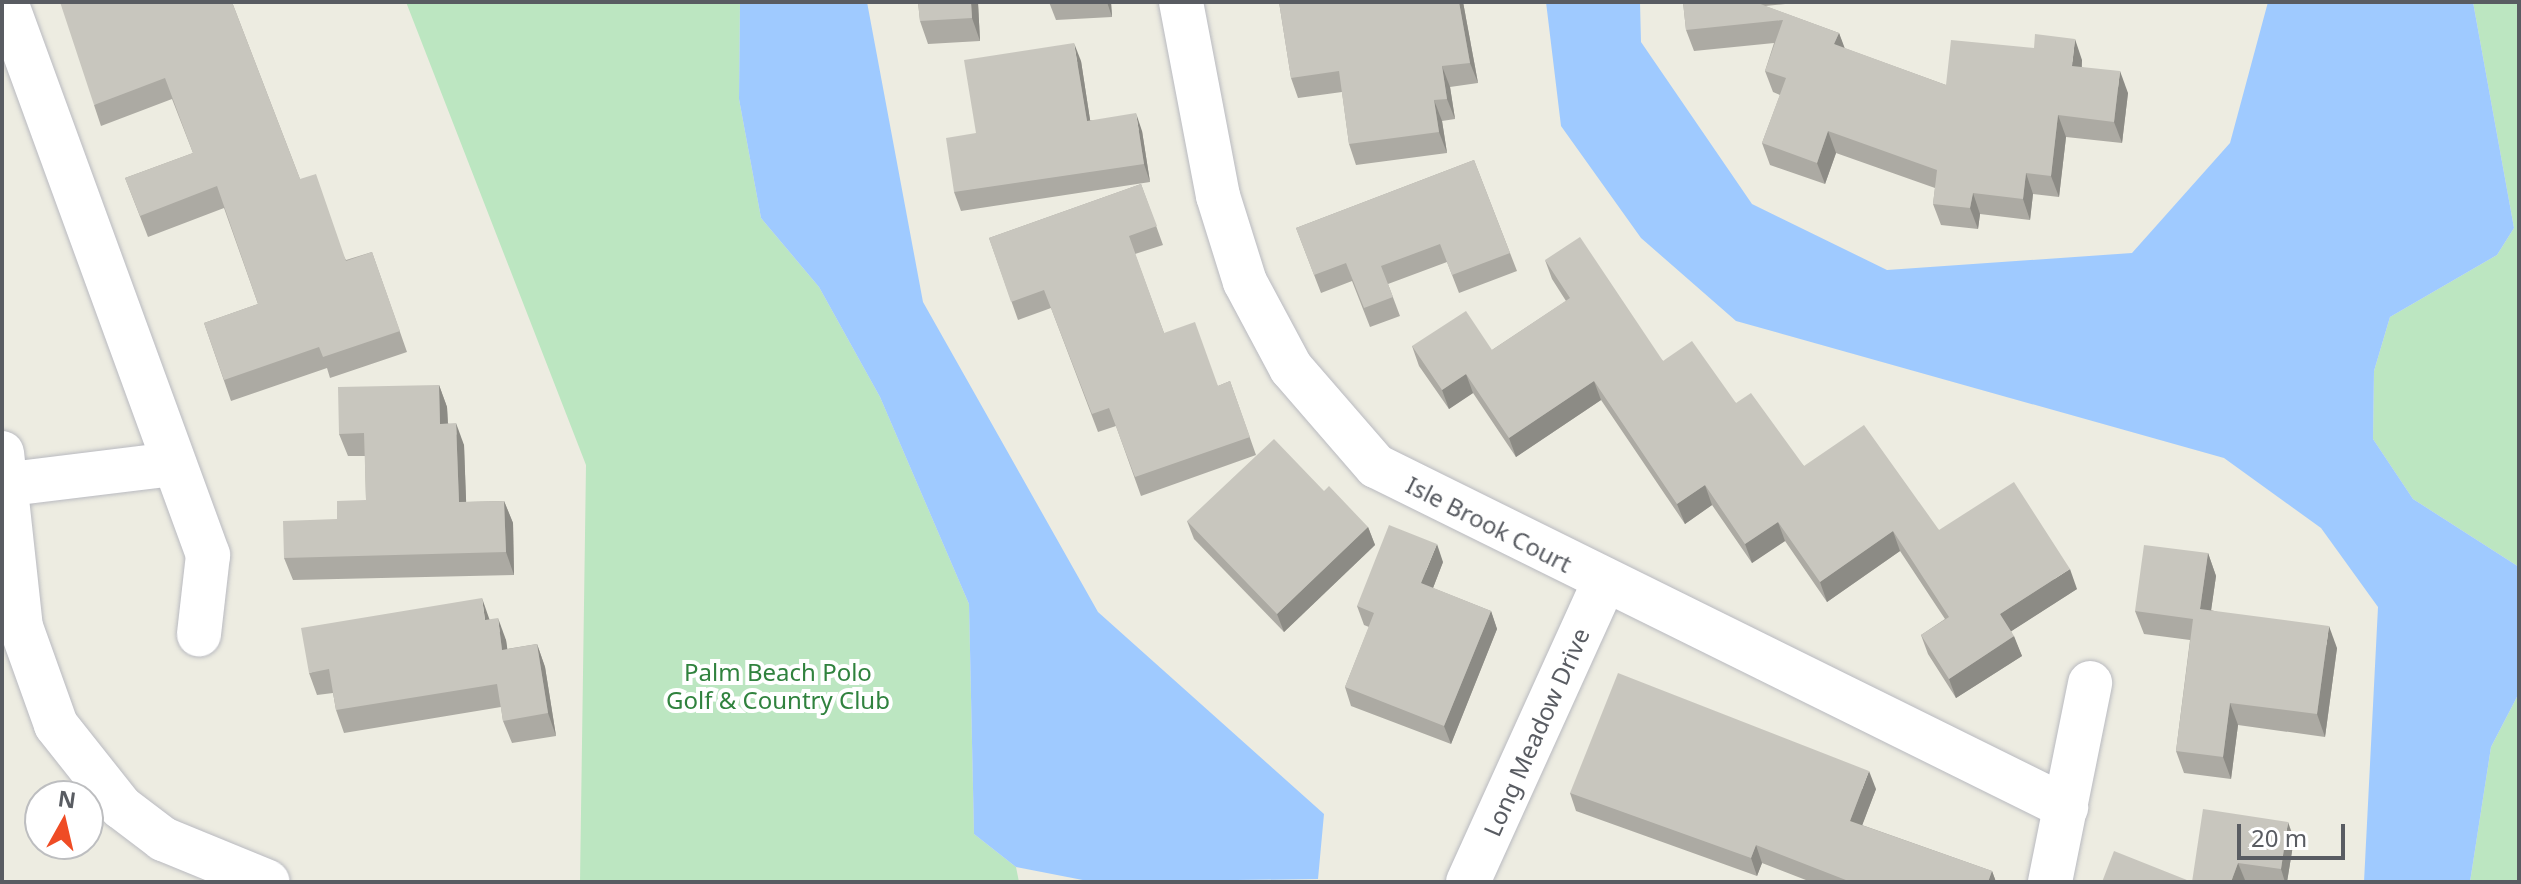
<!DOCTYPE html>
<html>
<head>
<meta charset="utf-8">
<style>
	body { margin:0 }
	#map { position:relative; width:2521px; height:884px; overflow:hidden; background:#edece1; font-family:"Noto Sans",sans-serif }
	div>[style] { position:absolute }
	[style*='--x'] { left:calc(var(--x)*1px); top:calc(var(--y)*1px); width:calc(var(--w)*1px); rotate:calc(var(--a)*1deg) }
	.green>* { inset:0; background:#bce6c1 }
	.water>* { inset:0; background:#9fcaff }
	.roads { filter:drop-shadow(0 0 2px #b9bac0) drop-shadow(0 0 2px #b9bac0) }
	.minor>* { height:44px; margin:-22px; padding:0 22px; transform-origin:22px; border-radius:22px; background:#fff }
	.wall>* { inset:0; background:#acaaa3 }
	.shaded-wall>* { inset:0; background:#8c8b85 }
	.building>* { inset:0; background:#c8c6be }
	span { translate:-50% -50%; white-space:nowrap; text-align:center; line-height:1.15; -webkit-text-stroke:8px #fff; paint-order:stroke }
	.street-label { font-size:24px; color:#595c62 }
	.park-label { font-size:24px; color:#30823e }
	.frame { position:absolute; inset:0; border:4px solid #595c62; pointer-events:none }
	.north { position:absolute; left:24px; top:780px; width:80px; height:80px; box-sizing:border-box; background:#fff; border:2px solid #bdbec0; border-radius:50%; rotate:8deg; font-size:22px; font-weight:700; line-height:32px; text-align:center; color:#595c62 }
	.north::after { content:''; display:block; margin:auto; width:28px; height:36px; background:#ef4c25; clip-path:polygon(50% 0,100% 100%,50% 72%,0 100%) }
	.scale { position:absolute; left:2237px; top:824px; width:108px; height:36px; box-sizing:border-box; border:4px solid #595c62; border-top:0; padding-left:10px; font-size:24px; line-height:28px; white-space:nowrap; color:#595c62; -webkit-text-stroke:6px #fff; paint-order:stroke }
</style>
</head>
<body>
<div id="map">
	<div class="green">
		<div style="clip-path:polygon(406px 2px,740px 2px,739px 99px,761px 218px,819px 287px,880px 397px,969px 604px,974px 834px,1016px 867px,1019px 882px,580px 882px,586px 465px)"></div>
		<div style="clip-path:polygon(2473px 2px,2519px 2px,2519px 567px,2413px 499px,2373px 439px,2374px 371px,2390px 317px,2497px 255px,2514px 228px)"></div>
		<div style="clip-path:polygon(2519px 693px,2519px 882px,2470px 882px,2491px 747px)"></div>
	</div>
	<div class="water">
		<div style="clip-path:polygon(740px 2px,867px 2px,923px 302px,1098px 612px,1324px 814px,1318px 879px,1093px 882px,1016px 867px,974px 834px,969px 604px,880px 397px,819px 287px,761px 218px,739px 99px)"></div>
		<div style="clip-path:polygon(1546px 2px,1640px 2px,1641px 42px,1752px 204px,1887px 270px,2132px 253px,2230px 143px,2268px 2px,2473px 2px,2514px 228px,2497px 255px,2390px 317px,2374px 371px,2373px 439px,2413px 499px,2519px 567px,2519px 693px,2491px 747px,2470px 882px,2364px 882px,2378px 607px,2321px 528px,2224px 458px,1736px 321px,1641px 238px,1561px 126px)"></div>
	</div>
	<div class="roads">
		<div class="minor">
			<div style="--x:6;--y:2;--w:589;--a:69.93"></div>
			<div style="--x:208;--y:555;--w:80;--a:96.5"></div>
			<div style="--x:1181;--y:2;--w:197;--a:79.2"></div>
			<div style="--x:1218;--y:196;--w:90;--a:72.6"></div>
			<div style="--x:1245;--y:282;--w:98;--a:61.9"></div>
			<div style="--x:1291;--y:368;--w:130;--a:49.1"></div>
			<div style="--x:1376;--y:466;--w:770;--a:26.3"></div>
			<div style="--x:2;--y:453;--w:175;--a:83.8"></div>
			<div style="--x:21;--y:627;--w:104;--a:70.3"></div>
			<div style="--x:56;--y:725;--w:105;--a:51.6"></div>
			<div style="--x:121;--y:807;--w:53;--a:37.3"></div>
			<div style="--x:163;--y:839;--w:113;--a:22.3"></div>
			<div style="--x:2;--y:485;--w:173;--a:-7"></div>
			<div style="--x:1468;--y:882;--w:329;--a:-65.6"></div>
			<div style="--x:2050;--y:882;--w:203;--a:-78.6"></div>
		</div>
	</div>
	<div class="wall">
		<div style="clip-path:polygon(232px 2px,300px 179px,346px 260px,372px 252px,407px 352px,330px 378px,327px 368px,231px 401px,204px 323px,258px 304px,224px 208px,148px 237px,125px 178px,193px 153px,172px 99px,101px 126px,94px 105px)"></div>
		<div style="clip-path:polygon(918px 2px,990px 2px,978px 3px,980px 41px,928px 44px,920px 21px)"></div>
		<div style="clip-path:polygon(1049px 2px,1111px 2px,1112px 17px,1056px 20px)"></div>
		<div style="clip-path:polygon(1279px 2px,1463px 2px,1478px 83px,1450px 87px,1455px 119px,1442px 121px,1447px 153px,1356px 165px,1349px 144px,1342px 92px,1298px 98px,1291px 78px)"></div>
		<div style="clip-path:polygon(1683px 2px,1804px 2px,1765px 6px,1839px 33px,1844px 48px,1946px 85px,2082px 60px,2082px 67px,2128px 93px,2122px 143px,2066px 137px,2059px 197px,2033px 194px,2030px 220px,1980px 214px,1978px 229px,1941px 225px,1933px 204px,1935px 188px,1836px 153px,1825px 184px,1770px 165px,1762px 143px,1780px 95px,1773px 92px,1765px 71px,1774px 43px,1694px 51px,1686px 30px)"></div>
		<div style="clip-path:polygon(1081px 61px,1090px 120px,1142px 131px,1150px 182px,961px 211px,954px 192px,976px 133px)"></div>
		<div style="clip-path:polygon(1474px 160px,1517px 271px,1459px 293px,1447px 262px,1388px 284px,1400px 316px,1370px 327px,1352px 281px,1321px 293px,1296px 228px)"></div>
		<div style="clip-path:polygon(1141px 184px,1163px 245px,1135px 254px,1164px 333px,1218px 386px,1230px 381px,1256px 455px,1141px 496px,1116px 426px,1098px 432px,1051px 308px,1018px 320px,989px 238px)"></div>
		<div style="clip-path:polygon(1545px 260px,1663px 361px,1736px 403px,1804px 466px,1939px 530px,2077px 589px,2011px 631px,2022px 656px,1956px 698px,1928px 654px,1921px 635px,1945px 619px,1900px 551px,1827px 602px,1785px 541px,1752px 563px,1712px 505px,1685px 524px,1601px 400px,1516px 457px,1473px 393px,1449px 409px,1419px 366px,1412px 346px,1492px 350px,1566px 301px,1552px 279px)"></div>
		<div style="clip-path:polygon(439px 385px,447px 407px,448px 423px,464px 445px,466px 502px,504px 501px,513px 523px,514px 575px,293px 580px,284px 558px,337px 519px,366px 500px,365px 456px,348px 456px,339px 434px)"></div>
		<div style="clip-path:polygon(1187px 521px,1368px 527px,1375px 545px,1284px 632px,1194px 539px)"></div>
		<div style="clip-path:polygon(2208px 553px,2216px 576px,2211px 610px,2337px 648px,2325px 737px,2238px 725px,2231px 779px,2184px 773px,2176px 751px,2190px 640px,2144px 634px,2135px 611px)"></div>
		<div style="clip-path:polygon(1443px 562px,1433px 588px,1491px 611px,1497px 629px,1451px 744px,1351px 706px,1345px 687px,1369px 627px,1364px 625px,1357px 606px)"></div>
		<div style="clip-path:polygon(489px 619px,506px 640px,507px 649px,537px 644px,545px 667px,556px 736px,512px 743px,503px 721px,501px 707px,344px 733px,336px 710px,333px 693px,317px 695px,309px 673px)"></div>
		<div style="clip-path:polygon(1876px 789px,1862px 825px,1992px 871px,1996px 882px,1811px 882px,1762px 863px,1757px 876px,1576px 811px,1570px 793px)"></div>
		<div style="clip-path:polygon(2294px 839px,2287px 882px,2259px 882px,2245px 880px,2192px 882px)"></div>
	</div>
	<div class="shaded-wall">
		<div style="clip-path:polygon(971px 2px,978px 2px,980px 41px,972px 18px)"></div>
		<div style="clip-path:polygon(1107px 2px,1111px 2px,1112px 17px)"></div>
		<div style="clip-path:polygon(1459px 2px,1463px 2px,1478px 83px,1470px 63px)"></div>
		<div style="clip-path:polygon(1839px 33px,1847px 54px,1834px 44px)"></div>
		<div style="clip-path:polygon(2075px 39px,2082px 60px,2080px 87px,2072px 66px)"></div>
		<div style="clip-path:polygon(1074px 43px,1081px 61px,1093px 139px,1087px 121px)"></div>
		<div style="clip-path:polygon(1442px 66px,1450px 87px,1455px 119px,1447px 99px)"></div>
		<div style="clip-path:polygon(2120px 71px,2128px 93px,2122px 143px,2114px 122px)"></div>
		<div style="clip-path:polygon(1434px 100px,1442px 121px,1447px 153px,1439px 132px)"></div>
		<div style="clip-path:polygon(1136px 113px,1142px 131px,1150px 182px,1144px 164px)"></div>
		<div style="clip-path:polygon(2058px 115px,2066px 137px,2059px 197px,2051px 176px)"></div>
		<div style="clip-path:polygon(1828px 131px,1836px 153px,1825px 184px,1817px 163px)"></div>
		<div style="clip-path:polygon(2026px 173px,2033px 194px,2030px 220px,2023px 199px)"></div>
		<div style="clip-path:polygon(1973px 193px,1980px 214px,1978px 229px,1970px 208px)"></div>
		<div style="clip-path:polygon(1466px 374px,1473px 393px,1449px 409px,1442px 390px)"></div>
		<div style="clip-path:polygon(1594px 381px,1601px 400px,1516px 457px,1509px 438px)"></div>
		<div style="clip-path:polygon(439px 385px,447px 407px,449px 446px,440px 424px)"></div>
		<div style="clip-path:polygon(456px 423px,464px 445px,467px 525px,459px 502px)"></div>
		<div style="clip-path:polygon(1705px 485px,1712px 505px,1685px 524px,1677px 504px)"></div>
		<div style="clip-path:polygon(504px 501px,513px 523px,514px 575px,506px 552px)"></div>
		<div style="clip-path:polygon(1778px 522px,1785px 541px,1752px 563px,1745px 544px)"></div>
		<div style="clip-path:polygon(1368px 527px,1375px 545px,1284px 632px,1277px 614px)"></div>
		<div style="clip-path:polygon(1893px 531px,1900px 551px,1827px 602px,1820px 582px)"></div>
		<div style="clip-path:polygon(1437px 544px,1443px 562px,1428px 601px,1421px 583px)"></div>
		<div style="clip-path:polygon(2208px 553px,2216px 576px,2208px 632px,2200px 609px)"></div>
		<div style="clip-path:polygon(2070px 569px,2077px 589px,2007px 634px,2000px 614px)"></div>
		<div style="clip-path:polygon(482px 598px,490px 621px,485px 620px)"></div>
		<div style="clip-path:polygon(1491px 611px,1497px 629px,1451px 744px,1444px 726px)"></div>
		<div style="clip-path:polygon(498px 618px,506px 640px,511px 673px,502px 650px)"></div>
		<div style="clip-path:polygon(2329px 626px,2337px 648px,2325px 737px,2317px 714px)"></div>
		<div style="clip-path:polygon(2014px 636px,2022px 656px,1956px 698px,1949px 679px)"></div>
		<div style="clip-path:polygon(537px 644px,545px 667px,556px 736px,548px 713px)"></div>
		<div style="clip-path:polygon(2230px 703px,2238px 725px,2231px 779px,2223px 757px)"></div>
		<div style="clip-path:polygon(1869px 771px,1876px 789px,1857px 839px,1850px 821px)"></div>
		<div style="clip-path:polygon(2288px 822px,2294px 839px,2287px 882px,2285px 882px,2281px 869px)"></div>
		<div style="clip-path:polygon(1756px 845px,1762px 863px,1757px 876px,1751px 858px)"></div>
		<div style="clip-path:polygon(2238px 863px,2245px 880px,2244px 882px,2231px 882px)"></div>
		<div style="clip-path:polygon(1992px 871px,1996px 882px,1988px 882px)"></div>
	</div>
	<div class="building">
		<div style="clip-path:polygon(60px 2px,232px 2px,300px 179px,316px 174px,346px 261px,372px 252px,400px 331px,323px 357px,319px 347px,224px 380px,204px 323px,258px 304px,217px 186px,140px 216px,125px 178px,193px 153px,165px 78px,94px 105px)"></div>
		<div style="clip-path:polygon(918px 2px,971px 2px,972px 18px,920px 21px)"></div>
		<div style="clip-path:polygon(1279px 2px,1459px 2px,1470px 63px,1442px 66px,1447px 99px,1434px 100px,1439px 132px,1349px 144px,1339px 71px,1291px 78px)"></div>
		<div style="clip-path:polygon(1683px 2px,1755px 2px,1839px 33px,1834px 44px,1946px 85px,1951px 40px,2034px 48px,2035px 34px,2075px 39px,2072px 66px,2120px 71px,2114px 122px,2058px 115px,2051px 176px,2026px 173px,2023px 199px,1973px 193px,1970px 208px,1933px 204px,1937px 170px,1828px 131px,1817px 163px,1762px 143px,1786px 78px,1765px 71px,1783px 20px,1686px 30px)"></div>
		<div style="clip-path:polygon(1074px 43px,1087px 121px,1136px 113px,1144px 164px,954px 192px,946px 138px,976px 133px,964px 60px)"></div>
		<div style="clip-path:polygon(1474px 160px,1510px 253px,1452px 275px,1440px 244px,1381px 266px,1393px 297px,1364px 308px,1346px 263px,1314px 275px,1296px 228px)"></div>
		<div style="clip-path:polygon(1141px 184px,1157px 226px,1129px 236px,1164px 333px,1195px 322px,1218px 386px,1230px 381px,1250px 437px,1135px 477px,1109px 408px,1092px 414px,1044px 290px,1011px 302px,989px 238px)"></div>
		<div style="clip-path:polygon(1580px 237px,1663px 361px,1692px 341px,1736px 403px,1751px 393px,1804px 466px,1864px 425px,1939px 530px,2014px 482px,2070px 569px,2000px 614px,2014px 636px,1949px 679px,1921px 635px,1949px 617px,1893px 531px,1820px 582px,1778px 522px,1745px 544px,1705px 485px,1677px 504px,1594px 381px,1509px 438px,1466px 374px,1442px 390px,1412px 346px,1466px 311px,1492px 350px,1570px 298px,1545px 260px)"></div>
		<div style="clip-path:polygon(439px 385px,440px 424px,456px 423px,459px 502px,504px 501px,506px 552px,284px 558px,283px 521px,337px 519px,337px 501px,366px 500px,364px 433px,339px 434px,338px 387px)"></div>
		<div style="clip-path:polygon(1274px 439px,1324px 491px,1329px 486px,1368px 527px,1277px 614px,1187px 521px)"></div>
		<div style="clip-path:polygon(1389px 525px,1437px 544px,1421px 583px,1491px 611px,1444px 726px,1345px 687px,1374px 613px,1357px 606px)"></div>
		<div style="clip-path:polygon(2144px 545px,2208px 553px,2200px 609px,2329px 626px,2317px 714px,2230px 703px,2223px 757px,2176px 751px,2193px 619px,2135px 611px)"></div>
		<div style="clip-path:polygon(482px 598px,485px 620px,498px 618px,502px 650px,537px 644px,548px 713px,503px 721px,497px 684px,336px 710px,329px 669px,309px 673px,301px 628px)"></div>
		<div style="clip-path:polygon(1618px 673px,1869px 771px,1850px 821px,1992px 871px,1988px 882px,1851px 882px,1756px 845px,1751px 858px,1570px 793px)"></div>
		<div style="clip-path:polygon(2203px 809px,2288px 822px,2281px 869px,2238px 863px,2231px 882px,2102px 882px,2114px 851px,2192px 882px)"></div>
	</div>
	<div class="street-label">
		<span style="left:1489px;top:524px;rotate:27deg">Isle Brook Court</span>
		<span style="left:1536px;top:732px;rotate:-66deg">Long Meadow Drive</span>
	</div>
	<div class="park-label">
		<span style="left:778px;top:686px">Palm Beach Polo<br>Golf &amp; Country Club</span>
	</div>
	<div class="frame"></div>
	<div class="north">N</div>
	<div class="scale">20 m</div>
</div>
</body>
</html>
